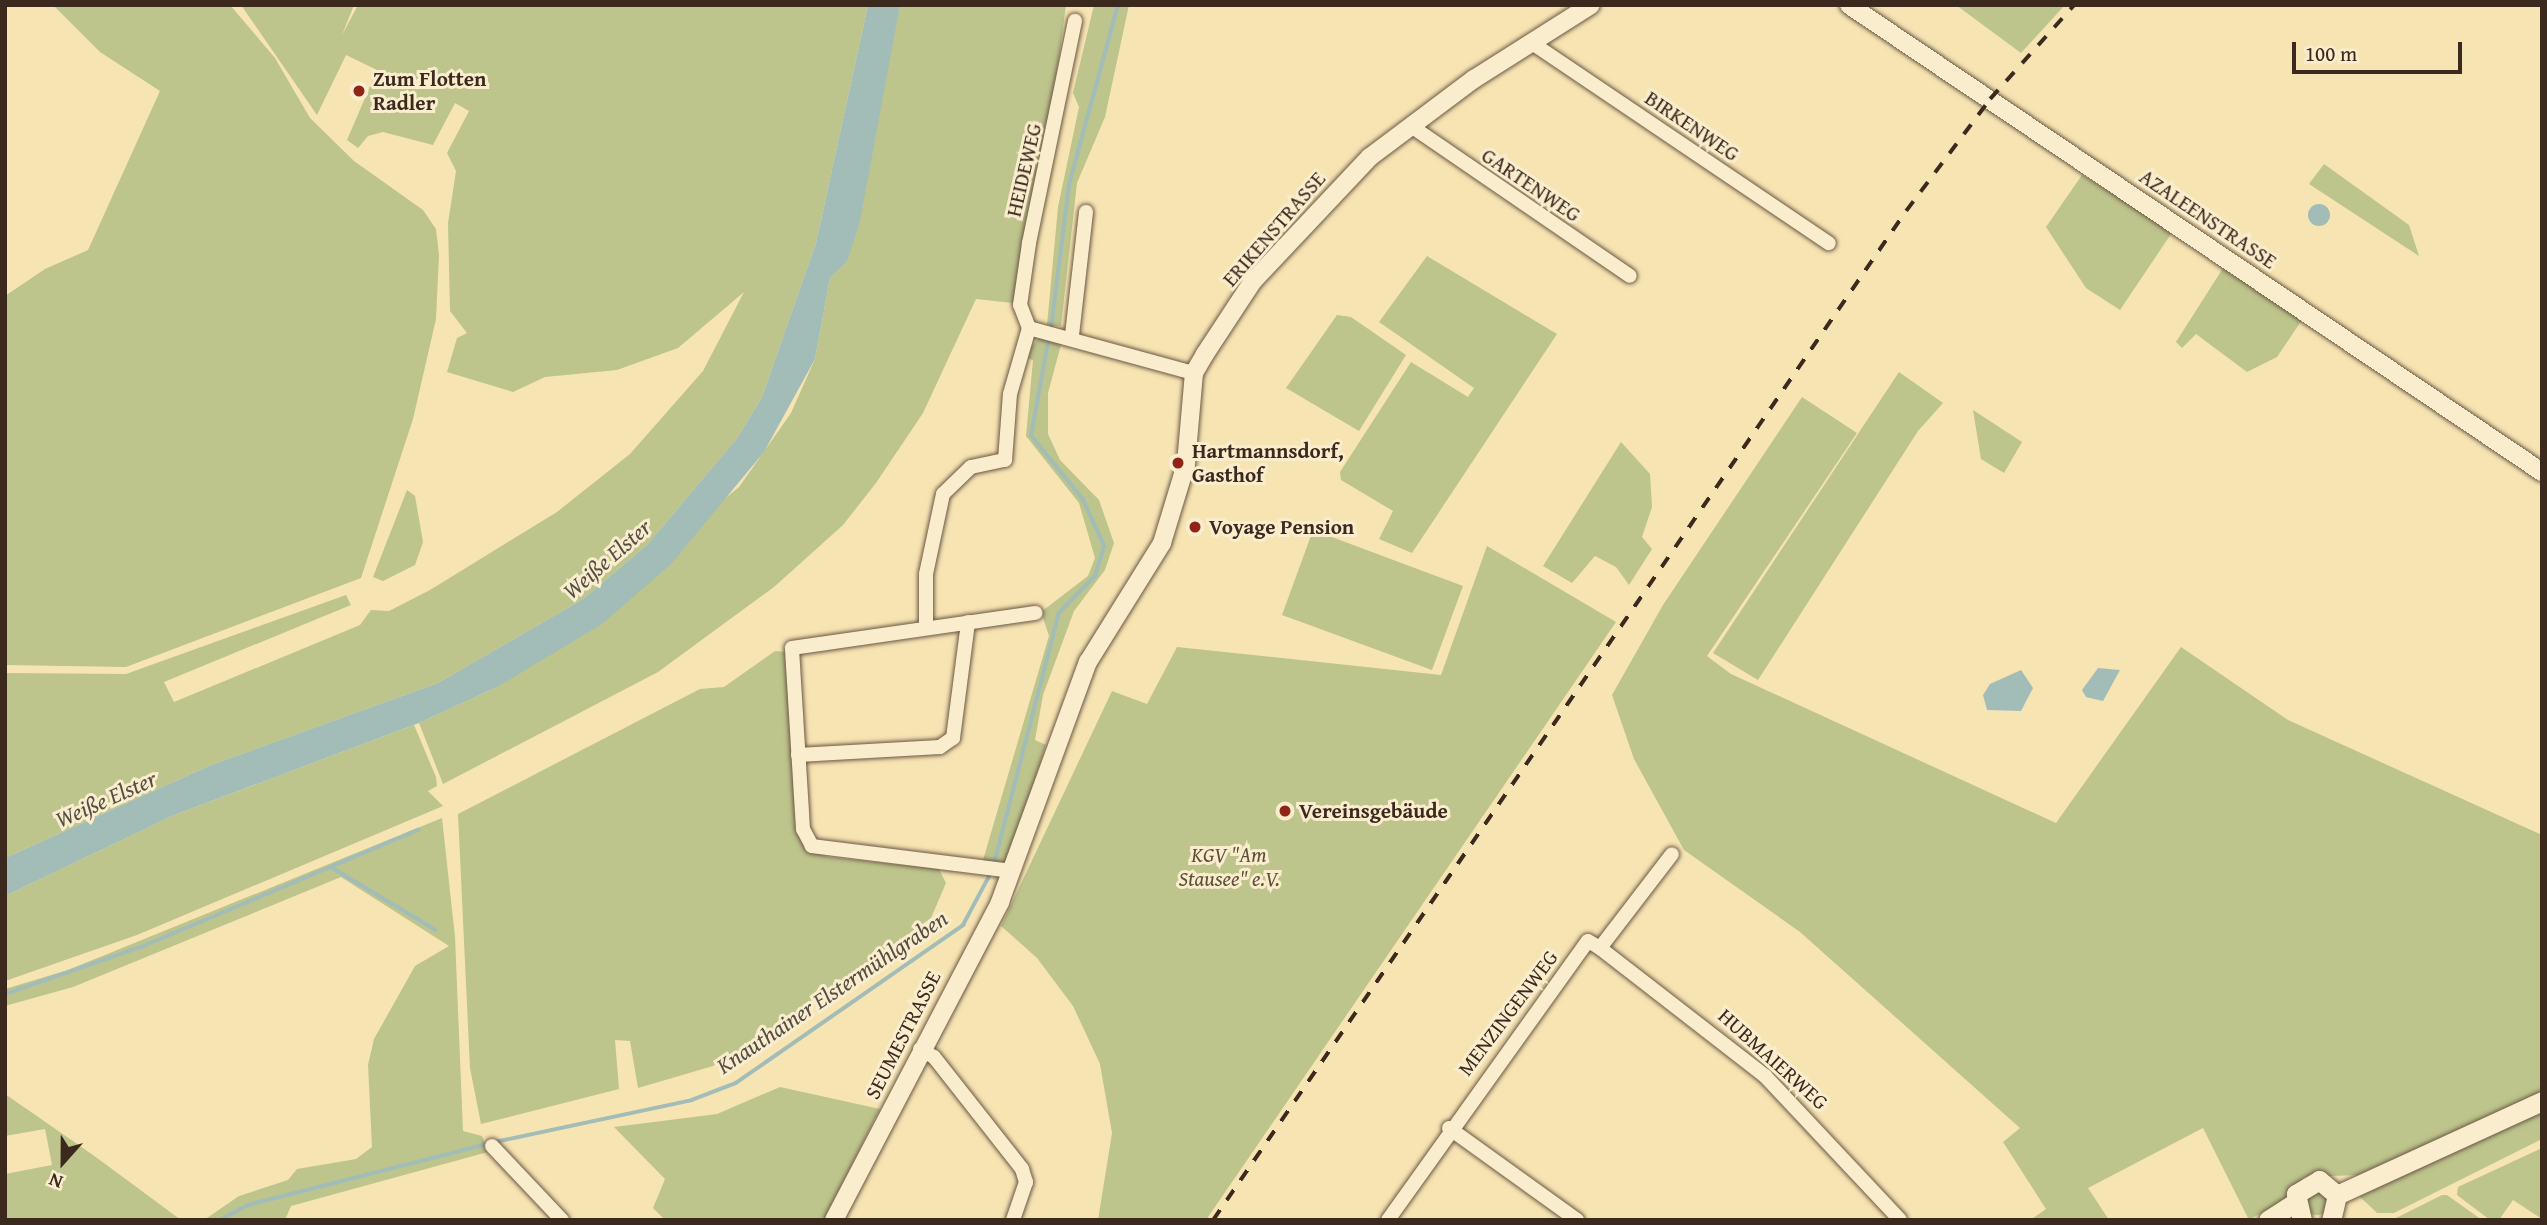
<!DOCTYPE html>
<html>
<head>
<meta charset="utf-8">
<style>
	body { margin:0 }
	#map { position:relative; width:2547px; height:1225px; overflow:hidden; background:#f7e4b3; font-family:"Gentium Book Plus",serif }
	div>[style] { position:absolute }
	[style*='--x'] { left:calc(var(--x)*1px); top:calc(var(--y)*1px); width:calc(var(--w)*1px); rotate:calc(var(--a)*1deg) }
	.green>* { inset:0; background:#bdc48c }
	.round { border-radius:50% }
	.water>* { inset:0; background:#a2bcb8 }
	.stream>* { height:3.5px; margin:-1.75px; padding:0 1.75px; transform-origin:1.75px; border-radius:1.75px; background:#a2bcb8 }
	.roads { filter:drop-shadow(0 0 2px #6a5843) drop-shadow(0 0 2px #6a5843) }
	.minor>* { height:14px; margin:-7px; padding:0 7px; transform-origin:7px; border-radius:7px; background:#faedce }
	.tertiary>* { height:18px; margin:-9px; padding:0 9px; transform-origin:9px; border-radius:9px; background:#faedce }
	.secondary>* { height:19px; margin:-9.5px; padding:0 9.5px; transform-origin:9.5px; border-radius:9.5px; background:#faedce }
	.rail>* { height:3.5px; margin-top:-1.75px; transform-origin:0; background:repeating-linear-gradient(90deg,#3b291e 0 12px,transparent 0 24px) }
	.dots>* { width:19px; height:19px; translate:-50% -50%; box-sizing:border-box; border:4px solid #faedce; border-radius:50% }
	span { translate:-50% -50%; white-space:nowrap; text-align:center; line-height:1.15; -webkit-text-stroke:6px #faedce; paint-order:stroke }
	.poi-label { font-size:21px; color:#3b291e; font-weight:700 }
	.left { translate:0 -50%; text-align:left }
	.street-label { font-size:21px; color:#3b291e }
	.park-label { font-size:21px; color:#5c503a; font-style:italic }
	.water-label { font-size:23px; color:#554e44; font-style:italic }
	.frame { position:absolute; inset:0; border:7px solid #3b291e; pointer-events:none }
	.north { position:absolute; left:28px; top:1127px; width:70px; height:70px; -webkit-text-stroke:5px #faedce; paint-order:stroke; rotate:201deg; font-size:19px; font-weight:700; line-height:28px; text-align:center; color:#3b291e }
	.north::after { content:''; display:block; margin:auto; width:24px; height:32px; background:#3b291e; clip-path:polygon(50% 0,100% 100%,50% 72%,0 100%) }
	.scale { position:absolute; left:2292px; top:42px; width:170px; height:32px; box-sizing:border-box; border:4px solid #3b291e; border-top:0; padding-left:9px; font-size:21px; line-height:24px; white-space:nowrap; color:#3b291e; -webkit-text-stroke:5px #faedce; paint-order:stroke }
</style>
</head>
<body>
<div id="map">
	<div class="green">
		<div style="clip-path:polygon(53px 5px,230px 5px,275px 58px,310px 118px,354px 161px,423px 210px,436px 229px,439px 255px,436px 319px,413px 419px,361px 578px,126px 667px,5px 665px,5px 296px,45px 269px,88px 250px,160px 91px,100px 52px)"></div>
		<div style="clip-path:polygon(241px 5px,354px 5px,342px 35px,358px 5px,868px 5px,816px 243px,762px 397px,738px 437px,647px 545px,583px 599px,438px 683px,211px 765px,5px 858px,5px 673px,126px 674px,346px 595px,351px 605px,164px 682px,174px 702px,360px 625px,371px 610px,389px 611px,430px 590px,557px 512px,630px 454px,703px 371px,744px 292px,678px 348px,617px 370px,545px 377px,513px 392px,447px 372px,457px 338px,467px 333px,450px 311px,448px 223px,456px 171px,447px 153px,469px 111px,455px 103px,433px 145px,383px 132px,368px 136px,358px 148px,347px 140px,377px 70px,346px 55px,317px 115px)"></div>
		<div style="clip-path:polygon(900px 5px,1066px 5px,1050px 125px,1013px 303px,976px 299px,923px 413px,876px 483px,843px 525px,774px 587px,658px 672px,443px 784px,419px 723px,497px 687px,739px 487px,791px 413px,815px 359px,830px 278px,847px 262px)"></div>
		<div style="clip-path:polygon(1094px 5px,1129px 5px,1105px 117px,1077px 183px,1061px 326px,1047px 325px,1058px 207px,1079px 107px,1073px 93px)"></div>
		<div style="clip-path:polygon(1956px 5px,2065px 5px,2021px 53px)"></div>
		<div style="clip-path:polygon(2324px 164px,2409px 225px,2419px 256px,2309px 184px)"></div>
		<div style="clip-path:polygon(2082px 175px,2173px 231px,2120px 310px,2086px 288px,2046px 227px)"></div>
		<div style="clip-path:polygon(1427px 256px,1557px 334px,1412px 553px,1379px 539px,1393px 511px,1341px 480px,1340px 472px,1411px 362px,1468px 397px,1474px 388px,1379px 322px)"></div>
		<div style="clip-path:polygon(2225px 265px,2304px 317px,2277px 357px,2247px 372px,2196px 334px,2182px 348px,2176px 342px)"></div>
		<div style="clip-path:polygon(1337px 315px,1351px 317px,1406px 355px,1359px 431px,1286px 388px)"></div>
		<div style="clip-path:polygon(1042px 334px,1062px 341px,1048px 393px,1048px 434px,1060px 460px,1099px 500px,1114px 543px,1105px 570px,1074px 611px,1043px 695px,1035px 740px,1046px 745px,1011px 859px,999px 864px,983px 860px,1049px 636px,1041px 612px,1088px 576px,1095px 558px,1079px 503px,1026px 436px,1033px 360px,1023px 357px)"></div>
		<div style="clip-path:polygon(1899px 372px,1943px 403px,1918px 431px,1758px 680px,1713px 653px)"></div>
		<div style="clip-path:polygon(1802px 397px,1857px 433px,1707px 656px,1731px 674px,2056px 823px,2181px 647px,2288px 720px,2542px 835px,2542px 1095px,2358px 1175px,2304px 1177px,2284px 1200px,2249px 1220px,2203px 1128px,2088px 1188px,2109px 1220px,2030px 1220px,2046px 1209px,2003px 1142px,2020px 1128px,1800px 932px,1684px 850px,1634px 759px,1612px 695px,1663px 605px)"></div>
		<div style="clip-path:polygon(1973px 410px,2022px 442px,2004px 473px,1981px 459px)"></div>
		<div style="clip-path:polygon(1621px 442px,1650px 474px,1652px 507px,1642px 537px,1652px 549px,1629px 585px,1616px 567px,1595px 556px,1572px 583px,1543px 566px)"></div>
		<div style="clip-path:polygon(407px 490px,415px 496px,423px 542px,415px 565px,383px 581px,373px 577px)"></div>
		<div style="clip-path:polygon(1313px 530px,1463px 586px,1432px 670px,1282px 615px)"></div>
		<div style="clip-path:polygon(1487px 546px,1616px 622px,1206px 1220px,1098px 1220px,1112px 1133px,1100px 1064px,1073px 1006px,1037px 958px,1001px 926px,1112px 691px,1147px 704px,1177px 647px,1441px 675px)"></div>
		<div style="clip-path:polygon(775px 651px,788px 652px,809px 848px,828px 857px,939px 869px,946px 883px,931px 918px,763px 1038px,713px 1066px,638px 1088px,630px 1041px,615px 1040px,619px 1089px,481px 1124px,470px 1068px,458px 814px,700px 689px,724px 687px)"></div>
		<div style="clip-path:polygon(414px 725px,436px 777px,437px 786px,428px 791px,443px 806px,137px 935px,5px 981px,5px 896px,172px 816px)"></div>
		<div style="clip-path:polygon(442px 818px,455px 937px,463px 1131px,482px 1136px,488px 1152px,291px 1206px,285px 1220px,204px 1220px,239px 1196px,288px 1180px,297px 1169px,356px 1159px,372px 1147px,368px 1065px,374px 1039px,415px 966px,449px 946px,341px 877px,73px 987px,5px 1006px,5px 989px,68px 970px)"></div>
		<div style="clip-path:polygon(780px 1087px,880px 1109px,824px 1220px,665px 1220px,653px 1208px,665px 1179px,614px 1127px,717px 1114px)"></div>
		<div style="clip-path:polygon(5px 1094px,93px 1155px,181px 1220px,5px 1220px,5px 1174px,52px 1165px,45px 1129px,5px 1136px)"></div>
		<div style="clip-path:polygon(2542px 1107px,2542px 1139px,2394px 1213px,2377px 1213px,2358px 1195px)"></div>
		<div style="clip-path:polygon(2542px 1148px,2542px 1219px,2513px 1200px,2499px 1220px,2490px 1220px,2457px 1195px,2458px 1187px)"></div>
		<div class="round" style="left:2305px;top:1191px;width:24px;height:24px"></div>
		<div style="clip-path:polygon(2447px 1195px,2482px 1220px,2394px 1219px,2442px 1195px)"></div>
	</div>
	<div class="water">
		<div style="clip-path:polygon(868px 5px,900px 5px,860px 221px,847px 262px,830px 278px,815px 359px,764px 452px,671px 564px,602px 624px,497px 687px,419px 723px,172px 816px,5px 896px,5px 858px,211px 765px,438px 683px,583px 599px,647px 545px,738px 437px,762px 397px,816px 243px)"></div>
		<div class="round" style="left:2308px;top:204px;width:22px;height:22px"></div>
		<div style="clip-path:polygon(2098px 668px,2120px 670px,2103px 701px,2086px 697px,2082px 690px)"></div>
		<div style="clip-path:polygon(2021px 670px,2033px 688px,2021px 711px,1987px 710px,1983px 695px,1990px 684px)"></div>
	</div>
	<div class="stream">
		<div style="--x:1051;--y:328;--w:144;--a:-82.8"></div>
		<div style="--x:1069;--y:185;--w:187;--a:-74.8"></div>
		<div style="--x:994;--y:864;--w:259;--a:-75.5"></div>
		<div style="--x:1059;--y:613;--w:52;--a:-45.8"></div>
		<div style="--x:1095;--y:576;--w:31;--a:-73"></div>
		<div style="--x:1104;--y:546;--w:51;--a:-114.5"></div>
		<div style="--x:1083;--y:500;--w:82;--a:-129.1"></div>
		<div style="--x:1031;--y:436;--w:101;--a:-79.7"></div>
		<div style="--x:331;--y:867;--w:122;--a:31"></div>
		<div style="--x:5;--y:994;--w:144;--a:-19.1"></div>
		<div style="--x:141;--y:947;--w:301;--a:-22.9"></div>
		<div style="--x:495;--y:1142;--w:201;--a:-12"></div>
		<div style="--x:692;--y:1100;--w:47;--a:-21.1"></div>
		<div style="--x:736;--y:1083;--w:277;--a:-34.8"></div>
		<div style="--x:963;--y:925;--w:61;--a:-61.8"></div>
		<div style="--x:220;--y:1220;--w:32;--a:-28"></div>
		<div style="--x:248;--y:1205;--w:247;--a:-14.3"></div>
	</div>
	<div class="roads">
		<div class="minor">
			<div style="--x:1532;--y:43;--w:358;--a:34"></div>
			<div style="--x:1411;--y:126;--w:265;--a:34.4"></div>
			<div style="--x:1029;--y:328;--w:171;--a:15.3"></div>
			<div style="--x:1072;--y:335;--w:124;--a:-83.5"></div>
			<div style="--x:926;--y:626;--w:52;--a:-90"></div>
			<div style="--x:926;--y:574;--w:82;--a:-78"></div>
			<div style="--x:943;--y:494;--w:39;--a:-44"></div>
			<div style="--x:971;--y:467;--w:35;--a:-12"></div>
			<div style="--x:1005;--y:460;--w:66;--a:-85.7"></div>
			<div style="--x:1010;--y:394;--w:69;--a:-73.9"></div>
			<div style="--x:1029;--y:328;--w:25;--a:-111"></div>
			<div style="--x:1020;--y:305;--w:63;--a:-81.7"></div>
			<div style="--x:1029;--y:243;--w:227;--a:-78.3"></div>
			<div style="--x:798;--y:755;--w:142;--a:-3.2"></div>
			<div style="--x:940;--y:747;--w:16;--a:-35"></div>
			<div style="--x:953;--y:738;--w:117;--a:-82.6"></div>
			<div style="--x:1012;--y:871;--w:202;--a:-172.9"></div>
			<div style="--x:812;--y:846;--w:19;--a:-118"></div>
			<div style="--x:803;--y:829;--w:181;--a:-93.5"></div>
			<div style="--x:792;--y:648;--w:246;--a:-8.2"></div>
			<div style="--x:1600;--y:948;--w:209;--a:37.8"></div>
			<div style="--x:1765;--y:1076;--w:197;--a:46.8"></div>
			<div style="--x:920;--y:1049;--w:16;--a:30"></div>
			<div style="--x:934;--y:1057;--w:142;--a:51.8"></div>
			<div style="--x:1022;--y:1169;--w:14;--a:73"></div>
			<div style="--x:1026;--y:1182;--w:40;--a:108.9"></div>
			<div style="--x:1449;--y:1128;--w:158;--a:35.7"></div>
			<div style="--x:492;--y:1146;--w:102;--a:46.6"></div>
			<div style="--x:1388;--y:1220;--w:343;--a:-54.4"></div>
			<div style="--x:1588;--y:941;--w:14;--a:30"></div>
			<div style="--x:1600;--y:948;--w:118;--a:-52.5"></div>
		</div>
		<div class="tertiary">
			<div style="--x:1849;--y:5;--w:836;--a:33.98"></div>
			<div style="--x:834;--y:1220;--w:359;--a:-62.4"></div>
			<div style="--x:1000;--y:902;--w:256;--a:-69.9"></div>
			<div style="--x:1088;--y:662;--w:140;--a:-58.1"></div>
			<div style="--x:1162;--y:543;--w:83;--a:-73.1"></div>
			<div style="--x:1186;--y:464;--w:91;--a:-85"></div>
			<div style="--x:1194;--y:373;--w:22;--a:-60"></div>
			<div style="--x:1205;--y:354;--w:87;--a:-56.7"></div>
			<div style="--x:1253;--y:281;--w:170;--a:-46.7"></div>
			<div style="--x:1370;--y:157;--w:130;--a:-36.9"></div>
			<div style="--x:1474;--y:79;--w:138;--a:-32.3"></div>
		</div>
		<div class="secondary">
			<div style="--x:2337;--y:1195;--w:226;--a:-24.6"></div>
			<div style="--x:2268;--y:1220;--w:31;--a:-33"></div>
			<div style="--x:2302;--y:1220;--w:27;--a:-103"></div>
			<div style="--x:2296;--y:1194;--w:27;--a:-31"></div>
			<div style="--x:2319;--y:1180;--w:23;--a:40"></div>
			<div style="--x:2337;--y:1195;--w:26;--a:103"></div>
		</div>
	</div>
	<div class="rail">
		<div style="--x:1213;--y:1220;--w:1224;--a:-55.52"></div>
		<div style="--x:1906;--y:211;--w:140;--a:-53.1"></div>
		<div style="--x:1990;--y:99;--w:126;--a:-48.2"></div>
	</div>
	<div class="dots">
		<div style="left:359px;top:91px;background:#8f2418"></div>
		<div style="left:1178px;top:463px;background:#8f2418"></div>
		<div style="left:1195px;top:527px;background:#8f2418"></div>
		<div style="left:1285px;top:811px;background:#8f2418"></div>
	</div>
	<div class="poi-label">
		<span class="left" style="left:373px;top:91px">Zum Flotten<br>Radler</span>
		<span class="left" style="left:1192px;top:463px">Hartmannsdorf,<br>Gasthof</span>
		<span class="left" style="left:1209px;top:527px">Voyage Pension</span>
		<span class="left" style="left:1299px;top:811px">Vereinsgebäude</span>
	</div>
	<div class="street-label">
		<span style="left:1692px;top:126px;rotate:34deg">BIRKENWEG</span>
		<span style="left:1024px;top:170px;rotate:-77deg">HEIDEWEG</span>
		<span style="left:1531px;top:185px;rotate:34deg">GARTENWEG</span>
		<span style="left:2208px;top:219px;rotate:34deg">AZALEENSTRASSE</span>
		<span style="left:1274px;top:229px;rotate:-49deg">ERIKENSTRASSE</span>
		<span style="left:1508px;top:1013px;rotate:-53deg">MENZINGENWEG</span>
		<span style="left:903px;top:1035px;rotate:-63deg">SEUMESTRASSE</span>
		<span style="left:1773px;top:1059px;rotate:42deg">HUBMAIERWEG</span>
	</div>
	<div class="park-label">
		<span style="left:1229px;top:867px">KGV "Am<br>Stausee" e.V.</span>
	</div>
	<div class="water-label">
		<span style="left:607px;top:559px;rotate:-41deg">Weiße Elster</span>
		<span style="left:106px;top:799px;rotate:-24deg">Weiße Elster</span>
		<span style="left:832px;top:992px;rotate:-34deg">Knauthainer Elstermühlgraben</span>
	</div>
	<div class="frame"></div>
	<div class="north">N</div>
	<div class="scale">100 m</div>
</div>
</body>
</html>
